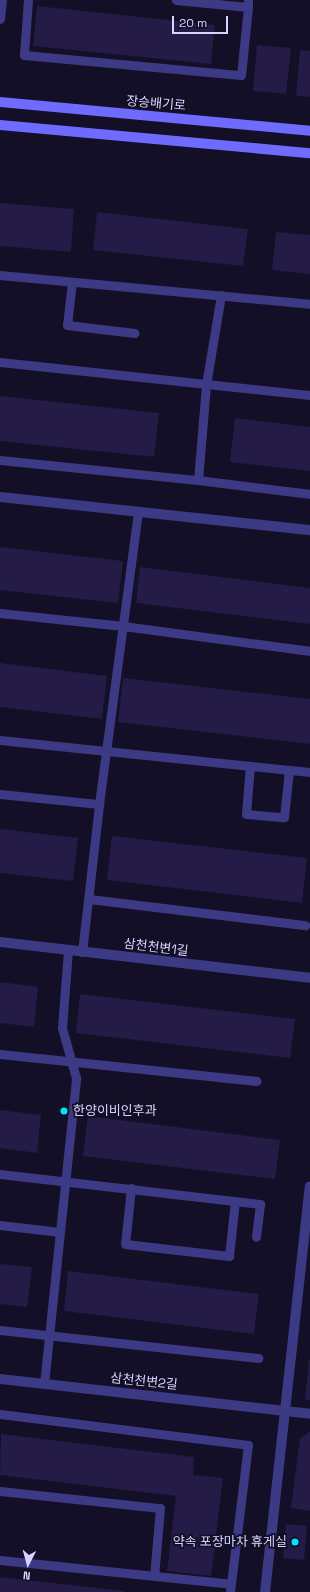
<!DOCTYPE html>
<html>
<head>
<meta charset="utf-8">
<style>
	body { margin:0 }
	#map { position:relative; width:310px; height:1592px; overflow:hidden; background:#130f26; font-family:"Space Grotesk","Noto Sans KR",sans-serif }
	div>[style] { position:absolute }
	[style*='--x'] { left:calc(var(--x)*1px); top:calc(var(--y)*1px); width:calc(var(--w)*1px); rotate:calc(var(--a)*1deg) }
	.building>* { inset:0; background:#241b47 }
	.lane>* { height:9px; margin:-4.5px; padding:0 4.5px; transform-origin:4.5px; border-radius:4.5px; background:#3d3a85 }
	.street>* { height:10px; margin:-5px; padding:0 5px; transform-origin:5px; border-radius:5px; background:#3d3a85 }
	.secondary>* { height:10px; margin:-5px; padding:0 5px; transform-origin:5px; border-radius:5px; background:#6f6bff }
	.dots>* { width:11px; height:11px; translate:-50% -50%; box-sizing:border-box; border:2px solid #130f26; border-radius:50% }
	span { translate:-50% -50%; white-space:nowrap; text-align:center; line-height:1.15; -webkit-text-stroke:3.5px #130f26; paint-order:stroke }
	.street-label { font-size:13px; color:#d9d4ff }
	.poi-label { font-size:13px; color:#d9d4ff }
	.left { translate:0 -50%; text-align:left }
	.right { translate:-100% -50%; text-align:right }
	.north { position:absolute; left:8px; top:1544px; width:40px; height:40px; -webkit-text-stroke:3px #130f26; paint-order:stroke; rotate:186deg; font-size:11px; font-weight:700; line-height:16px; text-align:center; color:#d9d4ff }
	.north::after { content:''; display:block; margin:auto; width:14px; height:18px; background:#d9d4ff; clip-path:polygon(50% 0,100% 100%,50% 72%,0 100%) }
	.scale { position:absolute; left:172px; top:16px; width:56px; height:18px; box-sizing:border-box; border:2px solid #d9d4ff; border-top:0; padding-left:5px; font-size:12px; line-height:14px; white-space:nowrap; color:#d9d4ff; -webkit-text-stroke:3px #130f26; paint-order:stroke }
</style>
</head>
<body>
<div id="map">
	<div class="building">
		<div style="clip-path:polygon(37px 6px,215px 25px,211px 64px,33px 46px)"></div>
		<div style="clip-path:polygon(257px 45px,291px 48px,286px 94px,253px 91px)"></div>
		<div style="clip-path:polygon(300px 50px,310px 51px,310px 97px,296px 96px)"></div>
		<div style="clip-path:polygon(0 203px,74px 209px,71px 252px,0 246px)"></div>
		<div style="clip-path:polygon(97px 212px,248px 229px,243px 266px,93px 250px)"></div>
		<div style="clip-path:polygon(276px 232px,310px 235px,310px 274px,272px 270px)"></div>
		<div style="clip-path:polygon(0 396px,159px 413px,154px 457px,0 441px)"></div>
		<div style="clip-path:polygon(235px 418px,310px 427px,310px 471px,230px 462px)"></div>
		<div style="clip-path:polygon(0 547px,123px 561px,118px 603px,0 590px)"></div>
		<div style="clip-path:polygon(140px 567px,310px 588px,310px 624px,136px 603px)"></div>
		<div style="clip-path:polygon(0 663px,107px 676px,102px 719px,0 707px)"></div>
		<div style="clip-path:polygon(123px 678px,310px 699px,310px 744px,118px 722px)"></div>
		<div style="clip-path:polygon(0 829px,78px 838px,73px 881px,0 873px)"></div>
		<div style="clip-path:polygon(112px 836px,307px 858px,302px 903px,107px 880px)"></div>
		<div style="clip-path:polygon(0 982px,38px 987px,34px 1027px,0 1023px)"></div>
		<div style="clip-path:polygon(80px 994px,295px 1019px,290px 1058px,76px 1033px)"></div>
		<div style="clip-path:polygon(0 1110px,41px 1115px,37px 1153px,0 1148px)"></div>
		<div style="clip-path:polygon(88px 1116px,280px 1140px,275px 1179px,83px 1156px)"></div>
		<div style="clip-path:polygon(0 1264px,32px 1267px,27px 1307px,0 1304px)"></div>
		<div style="clip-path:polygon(68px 1271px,259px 1294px,254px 1334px,64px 1311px)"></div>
		<div style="clip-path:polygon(309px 1359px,310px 1360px,310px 1400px,305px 1400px)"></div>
		<div style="clip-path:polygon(310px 1431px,310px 1511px,291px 1508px,300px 1438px)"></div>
		<div style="clip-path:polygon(1px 1434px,194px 1457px,193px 1475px,223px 1478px,211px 1576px,167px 1571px,176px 1496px,0 1475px)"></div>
		<div style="clip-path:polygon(286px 1524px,307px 1526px,304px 1560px,283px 1558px)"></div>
		<div style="clip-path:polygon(0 1577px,124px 1591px,124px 1592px,0 1592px)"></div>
	</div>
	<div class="lane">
		<div style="--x:28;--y:0;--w:55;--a:94.2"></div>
		<div style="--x:24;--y:55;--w:218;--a:5.3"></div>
		<div style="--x:241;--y:75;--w:68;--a:-84.1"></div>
		<div style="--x:176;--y:0;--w:72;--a:5.6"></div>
		<div style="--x:248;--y:7;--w:7;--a:-90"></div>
		<div style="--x:0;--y:275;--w:311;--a:5.3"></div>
		<div style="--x:72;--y:282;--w:43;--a:96.6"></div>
		<div style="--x:67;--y:325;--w:68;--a:6.7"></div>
		<div style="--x:221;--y:295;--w:91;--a:99.5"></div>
		<div style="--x:206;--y:385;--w:95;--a:94.8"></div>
		<div style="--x:198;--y:480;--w:113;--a:7.1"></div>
		<div style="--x:0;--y:362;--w:312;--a:6.1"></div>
		<div style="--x:0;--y:460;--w:199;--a:5.8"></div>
		<div style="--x:0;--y:613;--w:124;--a:6"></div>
		<div style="--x:123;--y:626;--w:189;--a:7.6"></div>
		<div style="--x:0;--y:740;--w:312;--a:5.9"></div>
		<div style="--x:250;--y:766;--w:48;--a:94.8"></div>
		<div style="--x:246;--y:814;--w:38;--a:5"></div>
		<div style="--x:284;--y:817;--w:47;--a:-83.9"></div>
		<div style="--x:0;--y:794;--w:100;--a:5.8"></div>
		<div style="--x:89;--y:899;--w:218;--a:6.9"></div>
		<div style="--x:82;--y:952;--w:149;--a:-83.4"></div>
		<div style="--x:99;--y:804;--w:295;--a:-82.4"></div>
		<div style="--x:0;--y:1054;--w:258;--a:6"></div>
		<div style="--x:0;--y:1174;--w:262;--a:6.6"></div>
		<div style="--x:260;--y:1204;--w:33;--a:97"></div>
		<div style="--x:131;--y:1188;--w:56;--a:96.1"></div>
		<div style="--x:125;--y:1244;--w:105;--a:6.6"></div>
		<div style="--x:229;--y:1256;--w:55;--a:-83.8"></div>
		<div style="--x:0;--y:1225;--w:60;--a:6.7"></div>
		<div style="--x:0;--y:1330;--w:260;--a:6.2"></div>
		<div style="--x:44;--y:1384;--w:308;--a:-84"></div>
		<div style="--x:76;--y:1078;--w:52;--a:-105.6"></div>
		<div style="--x:62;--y:1028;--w:78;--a:-85.6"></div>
		<div style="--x:0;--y:1414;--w:250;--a:7.1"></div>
		<div style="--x:248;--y:1445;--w:148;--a:97"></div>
		<div style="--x:0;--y:1491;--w:161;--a:6.1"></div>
		<div style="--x:160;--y:1508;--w:68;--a:95"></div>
		<div style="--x:0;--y:1560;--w:232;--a:5.9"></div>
	</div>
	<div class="street">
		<div style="--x:0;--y:19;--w:19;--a:-84"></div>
		<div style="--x:0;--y:497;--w:312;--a:6.1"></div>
		<div style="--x:0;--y:942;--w:312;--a:6.6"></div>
		<div style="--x:0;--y:1379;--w:312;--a:6.4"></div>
		<div style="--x:265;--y:1592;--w:408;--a:-83.7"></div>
	</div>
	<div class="secondary">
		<div style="--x:0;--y:102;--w:311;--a:5.3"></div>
		<div style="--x:0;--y:125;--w:311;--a:5.2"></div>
	</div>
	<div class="dots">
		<div style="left:64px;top:1111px;background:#00e5ff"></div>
		<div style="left:295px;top:1542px;background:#00e5ff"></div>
	</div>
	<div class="street-label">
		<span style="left:156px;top:104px;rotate:5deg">장승배기로</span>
		<span style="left:156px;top:948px;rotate:7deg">삼천천변1길</span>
		<span style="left:144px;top:1382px;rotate:6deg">삼천천변2길</span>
	</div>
	<div class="poi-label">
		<span class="left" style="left:73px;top:1111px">한양이비인후과</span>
		<span class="right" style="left:287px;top:1542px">약속 포장마차 휴게실</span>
	</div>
	<div class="north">N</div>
	<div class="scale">20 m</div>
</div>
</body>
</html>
